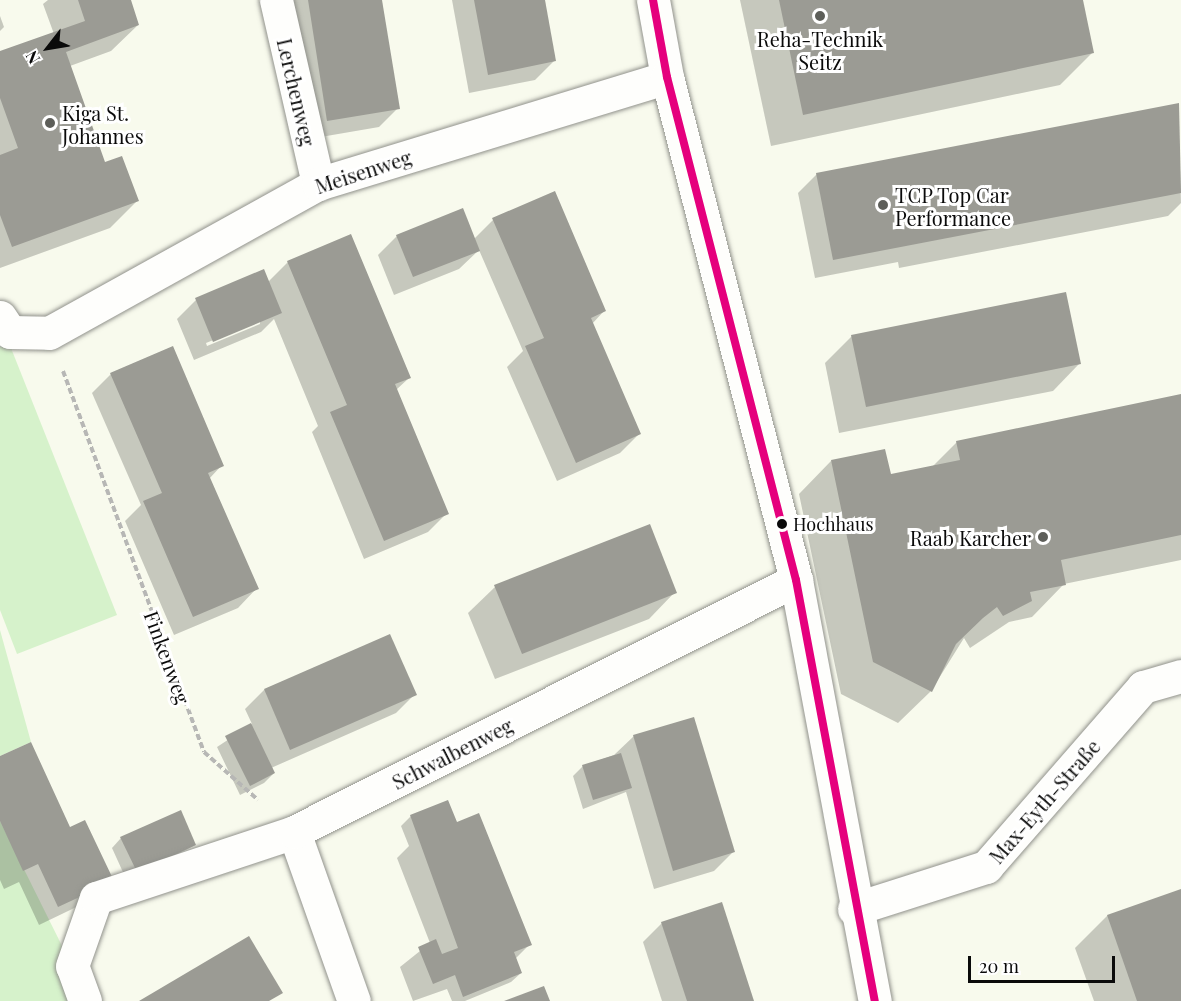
<!DOCTYPE html>
<html>
<head>
<meta charset="utf-8">
<style>
	body { margin:0 }
	#map { position:relative; width:1181px; height:1001px; overflow:hidden; background:#f8faed; font-family:"Playfair Display",serif }
	div>[style] { position:absolute }
	[style*='--x'] { left:calc(var(--x)*1px); top:calc(var(--y)*1px); width:calc(var(--w)*1px); rotate:calc(var(--a)*1deg) }
	.green>* { inset:0; background:#d6f2cb }
	.shadow>* { inset:0; background:#0003 }
	.building>* { inset:0; background:#9b9b94 }
	.path>* { height:4px; margin-top:-2px; transform-origin:0; background:repeating-linear-gradient(90deg,#b7b7b5 0 6px,transparent 0 9px) }
	.roads { filter:drop-shadow(0 0 2px #91928c) drop-shadow(0 0 2px #91928c) }
	.minor>* { height:33px; margin:-16.5px; padding:0 16.5px; transform-origin:16.5px; border-radius:16.5px; background:#fefefc }
	.tertiary>* { height:33px; margin:-16.5px; padding:0 16.5px; transform-origin:16.5px; border-radius:16.5px; background:#fefefc }
	.bus-1>* { height:8px; margin:-4px; padding:0 4px; transform-origin:4px; border-radius:4px; background:#e5007d }
	.dots>* { width:16px; height:16px; translate:-50% -50%; box-sizing:border-box; border:3px solid #fff; border-radius:50% }
	span { translate:-50% -50%; white-space:nowrap; text-align:center; line-height:1.15; -webkit-text-stroke:6px #fff; paint-order:stroke }
	.bus-label { font-size:18px; color:#0a0a0a }
	.left { translate:0 -50%; text-align:left }
	.poi-label { font-size:20px; color:#0a0a0a }
	.right { translate:-100% -50%; text-align:right }
	.street-label { font-size:20px; color:#0a0a0a }
	.north { position:absolute; left:18px; top:18px; width:60px; height:60px; -webkit-text-stroke:4px #fff; paint-order:stroke; rotate:239deg; font-size:16px; font-weight:700; line-height:24px; text-align:center; color:#0a0a0a }
	.north::after { content:''; display:block; margin:auto; width:21px; height:27px; background:#0a0a0a; clip-path:polygon(50% 0,100% 100%,50% 72%,0 100%) }
	.scale { position:absolute; left:968px; top:956px; width:147px; height:27px; box-sizing:border-box; border:3px solid #0a0a0a; border-top:0; padding-left:8px; font-size:18px; line-height:21px; white-space:nowrap; color:#0a0a0a; -webkit-text-stroke:4px #fff; paint-order:stroke }
</style>
</head>
<body>
<div id="map">
	<div class="green">
		<div style="clip-path:polygon(9px 343px,117px 615px,17px 654px,0 610px,0 347px)"></div>
		<div style="clip-path:polygon(0 630px,31px 742px,0 756px)"></div>
		<div style="clip-path:polygon(0 821px,72px 966px,85px 1001px,0 1001px)"></div>
	</div>
	<div class="shadow">
		<div style="clip-path:polygon(48px 0,129px 0,138px 25px,111px 51px,70px 66px,104px 163px,137px 201px,110px 228px,0 268px,0 53px,54px 34px,43px 4px)"></div>
		<div style="clip-path:polygon(276px 0,381px 0,398px 108px,379px 127px,309px 139px)"></div>
		<div style="clip-path:polygon(452px 0,543px 0,554px 61px,535px 80px,469px 93px)"></div>
		<div style="clip-path:polygon(740px 0,1081px 0,1093px 52px,1060px 85px,771px 146px)"></div>
		<div style="clip-path:polygon(0 16px,4px 27px,0 31px)"></div>
		<div style="clip-path:polygon(1178px 105px,1181px 203px,1168px 216px,899px 268px,898px 262px,815px 278px,798px 193px,817px 174px)"></div>
		<div style="clip-path:polygon(493px 220px,604px 311px,592px 324px,639px 434px,620px 453px,557px 481px,507px 367px,523px 351px,479px 250px,459px 269px,394px 295px,378px 255px,397px 236px,474px 239px)"></div>
		<div style="clip-path:polygon(evenodd,288px 262px,409px 378px,396px 390px,447px 513px,428px 532px,364px 559px,312px 432px,318px 426px,274px 319px,261px 332px,194px 360px,177px 319px,196px 300px,268px 282px,288px 262px,260px 321px,260px 324px,207px 346px,206px 343px,260px 321px)"></div>
		<div style="clip-path:polygon(852px 336px,1079px 364px,1053px 391px,839px 433px,825px 363px)"></div>
		<div style="clip-path:polygon(111px 374px,222px 465px,209px 479px,257px 588px,238px 608px,174px 635px,125px 521px,141px 505px,92px 393px)"></div>
		<div style="clip-path:polygon(1181px 395px,1181px 560px,1064px 584px,1032px 617px,1009px 622px,970px 648px,964px 638px,931px 691px,898px 723px,841px 694px,799px 494px,831px 461px,890px 476px,932px 467px,957px 442px)"></div>
		<div style="clip-path:polygon(495px 587px,675px 592px,649px 619px,495px 679px,468px 613px)"></div>
		<div style="clip-path:polygon(264px 690px,415px 694px,396px 713px,271px 768px,274px 773px,264px 783px,240px 795px,217px 747px,252px 724px,245px 709px)"></div>
		<div style="clip-path:polygon(634px 736px,733px 852px,714px 871px,654px 889px,626px 792px,583px 809px,573px 776px,583px 766px,614px 755px)"></div>
		<div style="clip-path:polygon(0 758px,93px 899px,39px 925px,19px 882px,4px 889px,0 880px)"></div>
		<div style="clip-path:polygon(411px 816px,456px 824px,530px 944px,515px 959px,521px 973px,511px 982px,465px 1001px,452px 1001px,447px 989px,413px 1001px,400px 967px,430px 943px,397px 858px,409px 846px,401px 826px)"></div>
		<div style="clip-path:polygon(121px 838px,195px 845px,127px 881px,112px 848px)"></div>
		<div style="clip-path:polygon(1181px 890px,1181px 1001px,1094px 1001px,1075px 948px,1107px 916px)"></div>
		<div style="clip-path:polygon(662px 923px,752px 1001px,662px 1001px,643px 942px)"></div>
	</div>
	<div class="building">
		<div style="clip-path:polygon(78px 0,131px 0,139px 25px,66px 52px,105px 162px,122px 156px,139px 201px,12px 247px,0 215px,0 155px,18px 148px,0 98px,0 51px,85px 21px)"></div>
		<div style="clip-path:polygon(308px 0,382px 0,400px 109px,327px 121px)"></div>
		<div style="clip-path:polygon(474px 0,545px 0,556px 61px,488px 75px)"></div>
		<div style="clip-path:polygon(779px 0,1083px 0,1094px 53px,803px 115px)"></div>
		<div style="clip-path:polygon(1179px 103px,1181px 193px,833px 260px,816px 173px)"></div>
		<div style="clip-path:polygon(555px 191px,606px 311px,591px 318px,641px 434px,576px 463px,525px 346px,544px 338px,492px 218px)"></div>
		<div style="clip-path:polygon(463px 208px,480px 251px,413px 277px,396px 235px)"></div>
		<div style="clip-path:polygon(351px 234px,411px 378px,395px 384px,449px 514px,384px 541px,330px 412px,347px 405px,287px 261px)"></div>
		<div style="clip-path:polygon(264px 269px,282px 313px,213px 342px,195px 298px)"></div>
		<div style="clip-path:polygon(1066px 292px,1081px 364px,866px 407px,851px 335px)"></div>
		<div style="clip-path:polygon(173px 346px,224px 466px,208px 473px,259px 589px,193px 617px,143px 501px,162px 493px,110px 373px)"></div>
		<div style="clip-path:polygon(1181px 394px,1181px 535px,1061px 560px,1066px 585px,1030px 592px,1032px 601px,1003px 616px,997px 607px,983px 618px,956px 644px,932px 692px,873px 662px,831px 460px,885px 449px,891px 474px,960px 460px,956px 441px)"></div>
		<div style="clip-path:polygon(650px 524px,677px 593px,522px 654px,494px 585px)"></div>
		<div style="clip-path:polygon(390px 634px,417px 695px,290px 750px,264px 689px)"></div>
		<div style="clip-path:polygon(694px 717px,735px 852px,673px 871px,633px 735px)"></div>
		<div style="clip-path:polygon(251px 723px,275px 773px,250px 786px,225px 736px)"></div>
		<div style="clip-path:polygon(31px 742px,70px 827px,85px 820px,114px 881px,58px 907px,38px 864px,23px 871px,0 821px,0 756px)"></div>
		<div style="clip-path:polygon(621px 753px,632px 788px,593px 800px,582px 765px)"></div>
		<div style="clip-path:polygon(448px 800px,457px 822px,479px 813px,532px 945px,514px 952px,522px 973px,463px 997px,455px 975px,433px 984px,418px 947px,436px 939px,442px 954px,458px 948px,410px 815px)"></div>
		<div style="clip-path:polygon(181px 810px,196px 845px,137px 872px,120px 837px)"></div>
		<div style="clip-path:polygon(1181px 889px,1181px 1001px,1137px 1001px,1107px 915px)"></div>
		<div style="clip-path:polygon(722px 902px,754px 1001px,687px 1001px,661px 922px)"></div>
		<div style="clip-path:polygon(249px 936px,283px 993px,269px 1001px,139px 1001px)"></div>
		<div style="clip-path:polygon(544px 986px,550px 1001px,504px 1001px)"></div>
	</div>
	<div class="path">
		<div style="--x:63;--y:371;--w:406;--a:69.7"></div>
		<div style="--x:204;--y:752;--w:72;--a:41.6"></div>
	</div>
	<div class="roads">
		<div class="minor">
			<div style="--x:276;--y:0;--w:189;--a:77.1"></div>
			<div style="--x:0;--y:317;--w:18;--a:56"></div>
			<div style="--x:10;--y:332;--w:39;--a:1"></div>
			<div style="--x:49;--y:333;--w:308;--a:-29"></div>
			<div style="--x:318;--y:184;--w:365;--a:-17"></div>
			<div style="--x:294;--y:832;--w:179;--a:70.5"></div>
			<div style="--x:854;--y:909;--w:139;--a:-17.7"></div>
			<div style="--x:986;--y:867;--w:239;--a:-48.9"></div>
			<div style="--x:1143;--y:687;--w:40;--a:-16"></div>
			<div style="--x:85;--y:1001;--w:37;--a:-110"></div>
			<div style="--x:72;--y:966;--w:72;--a:-70.6"></div>
			<div style="--x:96;--y:898;--w:209;--a:-18.4"></div>
			<div style="--x:294;--y:832;--w:562;--a:-26.66"></div>
		</div>
		<div class="tertiary">
			<div style="--x:653;--y:0;--w:78;--a:79.7"></div>
			<div style="--x:667;--y:77;--w:519;--a:75.62"></div>
			<div style="--x:796;--y:580;--w:428;--a:79.4"></div>
		</div>
	</div>
	<div class="bus-1">
		<div style="--x:653;--y:0;--w:78;--a:79.7"></div>
		<div style="--x:667;--y:77;--w:519;--a:75.62"></div>
		<div style="--x:796;--y:580;--w:428;--a:79.4"></div>
	</div>
	<div class="dots">
		<div style="left:820px;top:16px;background:#5d5e59"></div>
		<div style="left:50px;top:123px;background:#5d5e59"></div>
		<div style="left:883px;top:205px;background:#5d5e59"></div>
		<div style="left:782px;top:524px;background:#0a0a0a"></div>
		<div style="left:1043px;top:537px;background:#5d5e59"></div>
	</div>
	<div class="bus-label">
		<span class="left" style="left:793px;top:524px">Hochhaus</span>
	</div>
	<div class="poi-label">
		<span style="left:820px;top:50px">Reha-Technik<br>Seitz</span>
		<span class="left" style="left:62px;top:124px">Kiga St.<br>Johannes</span>
		<span class="left" style="left:895px;top:206px">TCP Top Car<br>Performance</span>
		<span class="right" style="left:1031px;top:537px">Raab Karcher</span>
	</div>
	<div class="street-label">
		<span style="left:297px;top:92px;rotate:77deg">Lerchenweg</span>
		<span style="left:363px;top:171px;rotate:-18deg">Meisenweg</span>
		<span style="left:168px;top:657px;rotate:70deg">Finkenweg</span>
		<span style="left:452px;top:753px;rotate:-27deg">Schwalbenweg</span>
		<span style="left:1044px;top:801px;rotate:-49deg">Max-Eyth-Straße</span>
	</div>
	<div class="north">N</div>
	<div class="scale">20 m</div>
</div>
</body>
</html>
